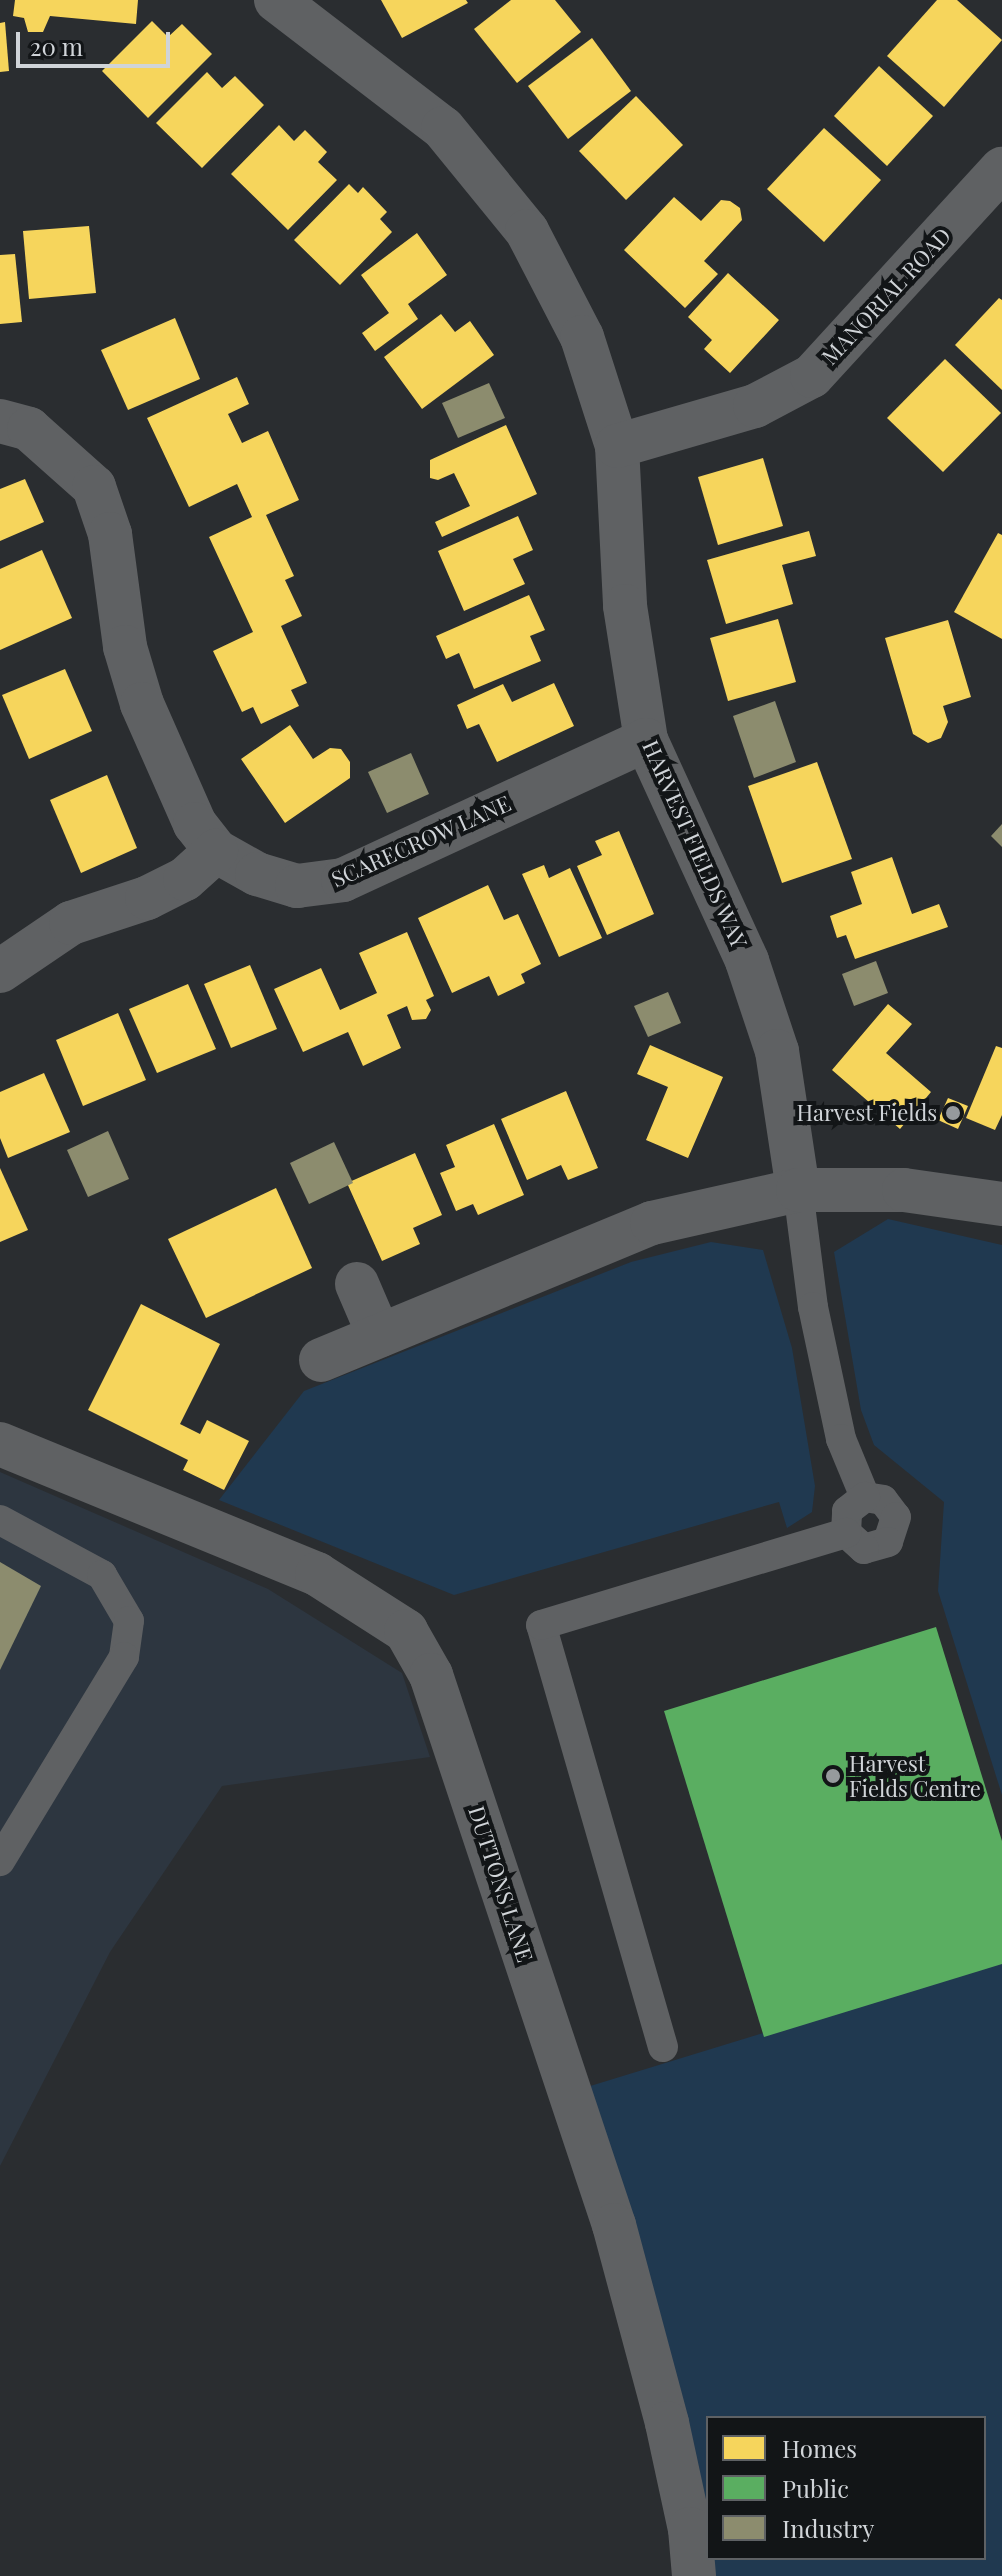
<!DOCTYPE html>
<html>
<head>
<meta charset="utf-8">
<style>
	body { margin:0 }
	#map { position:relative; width:1002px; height:2576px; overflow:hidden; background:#2a2d30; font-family:"Playfair Display",serif }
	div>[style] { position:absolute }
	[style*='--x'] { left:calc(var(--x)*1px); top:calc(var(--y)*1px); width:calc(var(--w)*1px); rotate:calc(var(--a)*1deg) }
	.built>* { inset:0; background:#2d3640 }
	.green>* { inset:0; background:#203950 }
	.homes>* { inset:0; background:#f6d55c }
	.public>* { inset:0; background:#5aae61 }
	.industry>* { inset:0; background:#8c8c6e }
	.service>* { height:30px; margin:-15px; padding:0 15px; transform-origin:15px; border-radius:15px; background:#5f6163 }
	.minor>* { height:44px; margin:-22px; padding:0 22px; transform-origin:22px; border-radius:22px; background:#5f6163 }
	.dots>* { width:22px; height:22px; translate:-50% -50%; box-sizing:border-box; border:4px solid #121517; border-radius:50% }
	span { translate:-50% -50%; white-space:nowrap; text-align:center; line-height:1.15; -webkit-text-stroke:8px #121517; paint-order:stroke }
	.street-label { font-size:22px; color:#d0d4d8 }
	.poi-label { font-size:22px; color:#d0d4d8 }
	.right { translate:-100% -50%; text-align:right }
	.left { translate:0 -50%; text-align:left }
	.legend { position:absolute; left:706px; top:2416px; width:280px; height:144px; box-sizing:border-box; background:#121517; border:2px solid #5e6164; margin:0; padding:10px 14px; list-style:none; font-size:24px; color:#d0d4d8 }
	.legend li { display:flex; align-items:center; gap:16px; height:40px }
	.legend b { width:40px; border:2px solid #5e6164 }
	.scale { position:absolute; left:16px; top:32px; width:154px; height:36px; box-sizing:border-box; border:4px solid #d0d4d8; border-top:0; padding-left:10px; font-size:24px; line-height:28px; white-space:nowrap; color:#d0d4d8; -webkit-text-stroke:6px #121517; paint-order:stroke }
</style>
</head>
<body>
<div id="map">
	<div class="built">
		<div style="clip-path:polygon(0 1472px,268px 1589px,402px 1673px,430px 1757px,222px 1786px,110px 1952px,0 2166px)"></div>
	</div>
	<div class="green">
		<div style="clip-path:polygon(888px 1219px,1002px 1245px,1002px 1795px,938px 1591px,944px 1502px,874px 1445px,861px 1410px,834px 1252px)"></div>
		<div style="clip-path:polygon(711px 1242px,763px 1250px,792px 1348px,815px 1486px,812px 1512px,787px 1528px,779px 1502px,454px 1595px,219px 1500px,304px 1391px,631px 1262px)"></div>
		<div style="clip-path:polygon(1002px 1960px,1002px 2576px,710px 2576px,711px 2558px,984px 2558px,984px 2418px,708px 2418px,708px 2543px,587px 2087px)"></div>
	</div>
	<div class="homes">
		<div style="clip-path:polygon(15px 0,138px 0,136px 24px,50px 16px,43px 32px,28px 32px,24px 18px,13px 16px)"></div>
		<div style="clip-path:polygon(381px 0,466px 0,468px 3px,402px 38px)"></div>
		<div style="clip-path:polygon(511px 0,555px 0,581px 32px,517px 83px,474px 29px)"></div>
		<div style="clip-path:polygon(937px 0,957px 0,1002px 40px,944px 107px,887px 56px)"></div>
		<div style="clip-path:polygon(152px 21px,168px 37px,182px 24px,212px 54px,148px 118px,102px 71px)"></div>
		<div style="clip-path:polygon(5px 22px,9px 71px,0 72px,0 23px)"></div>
		<div style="clip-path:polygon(592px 38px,631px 91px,568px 139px,528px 86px)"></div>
		<div style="clip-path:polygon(879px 66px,933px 116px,887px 166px,834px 116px)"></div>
		<div style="clip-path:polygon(207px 72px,222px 88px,235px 76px,264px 105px,202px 168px,156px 123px)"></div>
		<div style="clip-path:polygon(636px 96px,683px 145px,626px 200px,579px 151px)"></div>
		<div style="clip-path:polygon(279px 125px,294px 141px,305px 130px,327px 152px,318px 162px,337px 180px,288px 230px,231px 174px)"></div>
		<div style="clip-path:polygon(824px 128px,881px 180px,824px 242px,767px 189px)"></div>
		<div style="clip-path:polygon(349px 184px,358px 193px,363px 187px,387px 212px,380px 219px,392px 232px,340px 285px,294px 240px)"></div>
		<div style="clip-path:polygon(674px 197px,701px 221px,721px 200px,730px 201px,740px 208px,742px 220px,704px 261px,718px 274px,685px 308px,624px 250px)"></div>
		<div style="clip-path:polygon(89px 226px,96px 293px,29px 299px,23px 231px)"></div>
		<div style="clip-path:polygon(417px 233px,447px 275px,408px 304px,418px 319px,375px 351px,362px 333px,389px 313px,361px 275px)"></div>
		<div style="clip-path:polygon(15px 254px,22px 322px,0 324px,0 255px)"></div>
		<div style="clip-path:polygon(728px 273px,779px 320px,730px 373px,704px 349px,712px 340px,688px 317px)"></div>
		<div style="clip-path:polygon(999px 298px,1002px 300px,1002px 390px,955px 345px)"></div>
		<div style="clip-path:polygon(441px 314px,455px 332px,470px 321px,494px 355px,422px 409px,384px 357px)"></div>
		<div style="clip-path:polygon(175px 318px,200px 379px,128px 410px,101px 350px)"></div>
		<div style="clip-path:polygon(945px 359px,1001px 413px,943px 472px,887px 418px)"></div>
		<div style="clip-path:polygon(237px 377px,249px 404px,228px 414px,242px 443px,268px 431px,299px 500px,266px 515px,294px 576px,285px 580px,302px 616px,281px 626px,307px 683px,291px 690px,299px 706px,261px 724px,253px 707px,242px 712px,213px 651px,253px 632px,209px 537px,252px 517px,237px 484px,189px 507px,147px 418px)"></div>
		<div style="clip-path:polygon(506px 425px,537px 494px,442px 537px,435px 522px,470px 506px,454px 473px,438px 480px,430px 478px,430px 460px)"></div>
		<div style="clip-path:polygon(763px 458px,783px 526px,718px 545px,698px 477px)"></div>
		<div style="clip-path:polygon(25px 479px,44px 522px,0 541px,0 489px)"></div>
		<div style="clip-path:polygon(518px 516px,533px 550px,513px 559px,525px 584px,464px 611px,438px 551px)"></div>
		<div style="clip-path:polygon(809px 531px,816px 556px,782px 565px,793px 604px,726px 624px,707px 560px)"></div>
		<div style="clip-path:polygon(998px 533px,1002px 535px,1002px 639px,954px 612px)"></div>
		<div style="clip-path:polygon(42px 550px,72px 618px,0 650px,0 569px)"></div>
		<div style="clip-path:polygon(529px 595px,545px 630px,530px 636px,541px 661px,474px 689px,459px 653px,446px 659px,436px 636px)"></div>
		<div style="clip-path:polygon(778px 619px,796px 682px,728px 701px,710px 638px)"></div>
		<div style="clip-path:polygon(948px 620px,971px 697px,943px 706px,948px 722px,941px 738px,928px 743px,913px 734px,885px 638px)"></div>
		<div style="clip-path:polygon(65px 669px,92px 731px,29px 759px,2px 695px)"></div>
		<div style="clip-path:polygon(554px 683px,574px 726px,497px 762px,479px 724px,467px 729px,457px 705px,503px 684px,512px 702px)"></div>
		<div style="clip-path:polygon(290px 725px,313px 759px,330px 748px,341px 749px,350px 762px,350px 778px,285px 823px,241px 759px)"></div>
		<div style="clip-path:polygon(817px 762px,852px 859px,782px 883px,748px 786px)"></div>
		<div style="clip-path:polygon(107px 775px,137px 848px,81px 873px,50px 800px)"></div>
		<div style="clip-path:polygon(619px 831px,654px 914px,607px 935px,577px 866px,602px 855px,595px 841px)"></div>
		<div style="clip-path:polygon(892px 857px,912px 914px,939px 904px,948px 927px,855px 959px,846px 935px,837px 938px,830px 916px,862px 904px,851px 872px)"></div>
		<div style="clip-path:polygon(544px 865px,549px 878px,570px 868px,602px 938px,559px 957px,522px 874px)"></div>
		<div style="clip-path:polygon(488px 885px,504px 920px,518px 914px,541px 964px,521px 974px,525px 983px,498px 996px,489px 976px,452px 993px,418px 918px)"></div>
		<div style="clip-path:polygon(407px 932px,434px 996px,426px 1000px,431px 1010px,426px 1019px,412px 1020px,407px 1006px,387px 1015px,401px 1048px,363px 1066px,348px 1032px,303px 1052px,274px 989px,321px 968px,340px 1010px,377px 993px,359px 953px)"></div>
		<div style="clip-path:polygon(250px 965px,277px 1029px,231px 1048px,204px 984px)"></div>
		<div style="clip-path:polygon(188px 984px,216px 1049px,157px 1073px,129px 1009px)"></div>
		<div style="clip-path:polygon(888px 1004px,912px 1024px,886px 1053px,931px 1092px,900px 1129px,832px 1070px)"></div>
		<div style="clip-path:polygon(118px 1013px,146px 1080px,83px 1106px,56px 1040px)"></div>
		<div style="clip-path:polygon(650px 1045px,723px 1077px,688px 1158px,646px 1140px,668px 1087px,637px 1074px)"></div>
		<div style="clip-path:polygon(996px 1046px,1002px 1048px,1002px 1115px,995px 1130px,966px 1118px)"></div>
		<div style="clip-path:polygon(44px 1073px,70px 1132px,8px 1158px,0 1138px,0 1092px)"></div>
		<div style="clip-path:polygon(566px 1091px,598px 1168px,568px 1180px,561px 1165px,527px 1180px,501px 1119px)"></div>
		<div style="clip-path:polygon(948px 1098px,968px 1106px,958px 1129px,938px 1120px)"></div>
		<div style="clip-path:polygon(494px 1124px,524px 1195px,478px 1215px,473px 1204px,456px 1211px,440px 1173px,455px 1167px,446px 1145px)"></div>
		<div style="clip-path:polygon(415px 1153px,442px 1215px,413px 1228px,420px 1244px,382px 1261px,347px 1183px)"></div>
		<div style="clip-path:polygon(0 1168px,28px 1230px,0 1242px)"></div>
		<div style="clip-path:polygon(276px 1188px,312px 1268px,206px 1318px,168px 1239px)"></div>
		<div style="clip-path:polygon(141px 1304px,220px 1344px,180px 1424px,200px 1434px,207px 1420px,249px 1441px,224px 1490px,183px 1470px,188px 1460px,88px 1410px)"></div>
	</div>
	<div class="public">
		<div style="clip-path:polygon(936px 1627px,1002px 1841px,1002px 1964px,764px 2037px,664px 1711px)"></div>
	</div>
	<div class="industry">
		<div style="clip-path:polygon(489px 383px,505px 418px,458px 438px,442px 403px)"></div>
		<div style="clip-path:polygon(775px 701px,796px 762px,754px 778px,733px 716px)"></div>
		<div style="clip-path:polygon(411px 753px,429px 794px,387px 813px,368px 772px)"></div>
		<div style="clip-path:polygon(1002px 824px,1002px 847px,991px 836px)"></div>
		<div style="clip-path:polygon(876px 961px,888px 993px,854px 1006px,842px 974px)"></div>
		<div style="clip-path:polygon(668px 992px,681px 1023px,648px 1037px,634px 1006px)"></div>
		<div style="clip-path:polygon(108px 1131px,129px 1179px,88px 1197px,67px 1150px)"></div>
		<div style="clip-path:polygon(334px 1142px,353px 1183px,309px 1204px,290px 1163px)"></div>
		<div style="clip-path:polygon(0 1562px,41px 1586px,0 1670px)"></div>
	</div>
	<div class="service">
		<div style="--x:798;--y:1190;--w:118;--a:82.7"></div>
		<div style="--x:813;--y:1307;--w:135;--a:78"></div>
		<div style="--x:841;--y:1439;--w:63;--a:67.5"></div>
		<div style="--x:865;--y:1497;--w:18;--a:9"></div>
		<div style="--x:883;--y:1500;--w:21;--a:53"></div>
		<div style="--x:896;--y:1517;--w:26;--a:108"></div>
		<div style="--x:888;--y:1542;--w:25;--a:164"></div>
		<div style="--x:864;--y:1549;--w:24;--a:-138"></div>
		<div style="--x:846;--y:1533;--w:22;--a:-87"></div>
		<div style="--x:847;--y:1511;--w:23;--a:-38"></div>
		<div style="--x:0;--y:1520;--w:116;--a:28.3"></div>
		<div style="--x:102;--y:1575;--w:53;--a:59.6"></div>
		<div style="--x:129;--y:1621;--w:36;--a:98"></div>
		<div style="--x:124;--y:1657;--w:239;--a:121.3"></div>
		<div style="--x:663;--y:2047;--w:439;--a:-106.1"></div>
		<div style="--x:541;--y:1625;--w:319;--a:-16.8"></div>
	</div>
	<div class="minor">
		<div style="--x:276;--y:0;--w:210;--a:37.5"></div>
		<div style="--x:443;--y:128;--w:133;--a:50.8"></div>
		<div style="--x:527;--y:231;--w:119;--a:62.6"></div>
		<div style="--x:582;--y:337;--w:114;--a:72.2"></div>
		<div style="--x:617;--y:446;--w:160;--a:87.1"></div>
		<div style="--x:625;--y:606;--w:136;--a:81.1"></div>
		<div style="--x:646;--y:740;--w:243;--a:65.4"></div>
		<div style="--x:747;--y:961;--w:95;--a:71.6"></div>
		<div style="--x:777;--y:1051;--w:141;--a:81.4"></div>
		<div style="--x:0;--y:421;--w:30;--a:15"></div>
		<div style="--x:29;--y:429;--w:87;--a:41.7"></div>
		<div style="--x:94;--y:487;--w:50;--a:71.2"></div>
		<div style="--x:110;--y:534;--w:114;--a:82.4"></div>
		<div style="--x:125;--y:647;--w:59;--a:73.4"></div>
		<div style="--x:142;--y:704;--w:131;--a:66.2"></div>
		<div style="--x:195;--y:824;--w:34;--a:52"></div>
		<div style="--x:216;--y:851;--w:47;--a:29.3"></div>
		<div style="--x:257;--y:874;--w:42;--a:16.7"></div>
		<div style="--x:297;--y:886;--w:46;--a:-7.4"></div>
		<div style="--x:343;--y:880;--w:334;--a:-24.8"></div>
		<div style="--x:617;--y:446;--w:144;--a:-16.2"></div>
		<div style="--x:755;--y:406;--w:64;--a:-27.8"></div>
		<div style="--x:812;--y:376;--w:281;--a:-47.5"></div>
		<div style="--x:0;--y:971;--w:86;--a:-34.1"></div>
		<div style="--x:71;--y:923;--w:80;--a:-18.2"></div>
		<div style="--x:147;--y:898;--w:42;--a:-26.6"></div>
		<div style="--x:185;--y:879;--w:42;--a:-42.1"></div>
		<div style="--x:357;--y:1284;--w:56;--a:66.7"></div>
		<div style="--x:321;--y:1360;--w:358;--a:-22.5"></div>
		<div style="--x:652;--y:1223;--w:150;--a:-12.7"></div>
		<div style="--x:798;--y:1190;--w:106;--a:0"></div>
		<div style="--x:904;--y:1190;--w:99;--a:8.1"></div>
		<div style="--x:0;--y:1444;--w:343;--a:22.3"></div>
		<div style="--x:317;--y:1574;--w:106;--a:32.6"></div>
		<div style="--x:406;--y:1631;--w:51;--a:60.4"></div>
		<div style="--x:431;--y:1675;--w:580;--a:71.6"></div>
		<div style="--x:614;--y:2225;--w:205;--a:75"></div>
		<div style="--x:667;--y:2423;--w:108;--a:77.8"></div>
		<div style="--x:690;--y:2529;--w:47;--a:85.1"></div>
	</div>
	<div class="dots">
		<div style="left:953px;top:1113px;background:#969a9d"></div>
		<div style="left:833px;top:1776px;background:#969a9d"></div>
	</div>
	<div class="street-label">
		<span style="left:886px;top:296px;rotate:-47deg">MANORIAL ROAD</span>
		<span style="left:421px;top:841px;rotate:-24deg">SCARECROW LANE</span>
		<span style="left:695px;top:844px;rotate:66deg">HARVEST FIELDS WAY</span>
		<span style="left:501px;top:1884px;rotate:72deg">DUTTONS LANE</span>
	</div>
	<div class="poi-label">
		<span class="right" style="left:937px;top:1113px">Harvest Fields</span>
		<span class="left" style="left:849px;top:1776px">Harvest<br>Fields Centre</span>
	</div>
	<ul class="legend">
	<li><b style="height:22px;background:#f6d55c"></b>Homes</li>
	<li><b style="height:22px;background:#5aae61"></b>Public</li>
	<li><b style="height:22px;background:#8c8c6e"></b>Industry</li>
	</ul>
	<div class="scale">20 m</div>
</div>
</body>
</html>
